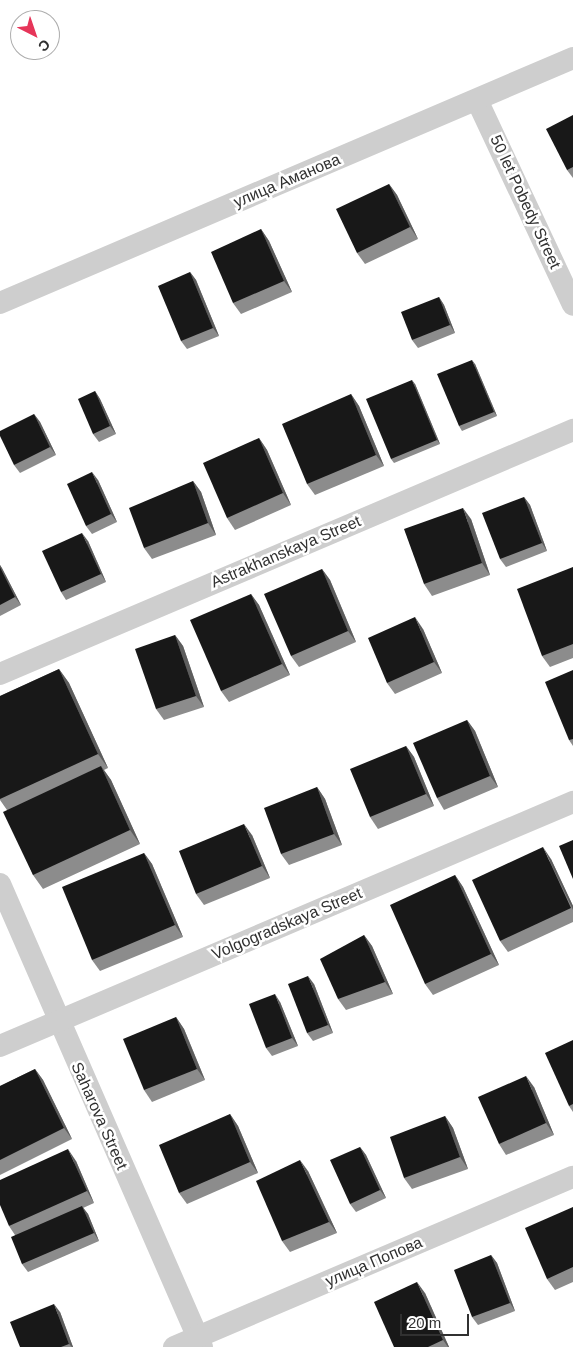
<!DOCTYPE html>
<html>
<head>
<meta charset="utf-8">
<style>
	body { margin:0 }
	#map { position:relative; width:573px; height:1347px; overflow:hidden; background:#fff; font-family:Arial,sans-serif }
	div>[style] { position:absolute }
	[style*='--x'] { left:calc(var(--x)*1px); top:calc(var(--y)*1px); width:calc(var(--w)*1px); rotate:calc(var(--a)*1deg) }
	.minor>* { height:22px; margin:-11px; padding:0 11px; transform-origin:11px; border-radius:11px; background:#cecece }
	.wall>* { inset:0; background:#8c8c8c }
	.shaded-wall>* { inset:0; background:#5d5d5d }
	.building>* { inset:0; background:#181818 }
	span { translate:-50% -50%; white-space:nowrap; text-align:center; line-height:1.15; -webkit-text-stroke:5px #fff; paint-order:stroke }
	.street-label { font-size:16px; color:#313131 }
	.north { position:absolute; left:10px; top:10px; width:50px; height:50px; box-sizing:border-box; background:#fff; border:1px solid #adadad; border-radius:50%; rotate:139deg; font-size:14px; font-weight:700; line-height:20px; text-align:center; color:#313131 }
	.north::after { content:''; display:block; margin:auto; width:18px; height:22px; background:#e63559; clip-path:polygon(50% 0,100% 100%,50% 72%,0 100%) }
	.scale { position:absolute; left:400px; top:1314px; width:69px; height:22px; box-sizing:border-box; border:2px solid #313131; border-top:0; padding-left:6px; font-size:15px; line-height:18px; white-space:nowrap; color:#313131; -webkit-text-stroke:4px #fff; paint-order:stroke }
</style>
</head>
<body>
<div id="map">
	<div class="minor">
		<div style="--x:477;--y:100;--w:226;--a:64.9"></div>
		<div style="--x:0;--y:303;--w:623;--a:-23.15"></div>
		<div style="--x:0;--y:674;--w:623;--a:-23.07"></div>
		<div style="--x:0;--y:884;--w:505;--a:66.43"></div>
		<div style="--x:0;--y:1046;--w:623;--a:-23.07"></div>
		<div style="--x:174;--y:1347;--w:434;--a:-23.1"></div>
	</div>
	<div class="wall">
		<div style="clip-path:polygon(573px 115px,573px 178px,567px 170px)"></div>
		<div style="clip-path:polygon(389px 184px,397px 195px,418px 239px,365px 264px,357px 253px)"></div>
		<div style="clip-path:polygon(261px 229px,269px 241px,292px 292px,241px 314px,233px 303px)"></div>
		<div style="clip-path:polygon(190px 272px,196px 280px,219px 336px,187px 349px,181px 341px)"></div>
		<div style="clip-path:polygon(439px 297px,444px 305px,455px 333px,418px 348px,412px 340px)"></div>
		<div style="clip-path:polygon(475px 364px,497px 416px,462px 431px,459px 426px)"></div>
		<div style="clip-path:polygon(415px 384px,440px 444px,394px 463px,391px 459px)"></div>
		<div style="clip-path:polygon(95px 391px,100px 399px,116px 434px,99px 442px,93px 434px)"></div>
		<div style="clip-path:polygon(351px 394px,359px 406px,384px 466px,315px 495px,307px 484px)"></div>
		<div style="clip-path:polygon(34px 414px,40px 422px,56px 455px,20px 473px,14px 465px)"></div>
		<div style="clip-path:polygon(259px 438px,267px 450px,291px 505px,235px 530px,227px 518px)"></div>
		<div style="clip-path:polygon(98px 480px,117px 522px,92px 534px,86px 526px)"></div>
		<div style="clip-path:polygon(193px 481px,201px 492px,216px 535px,152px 559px,144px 548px)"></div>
		<div style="clip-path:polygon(524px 497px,530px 505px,547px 551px,506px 567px,500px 559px)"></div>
		<div style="clip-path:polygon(471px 519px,490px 575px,432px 596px,424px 584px)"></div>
		<div style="clip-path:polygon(88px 541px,106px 582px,66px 600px,61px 592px)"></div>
		<div style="clip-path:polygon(0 565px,21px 605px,0 616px)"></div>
		<div style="clip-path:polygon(573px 567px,573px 658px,550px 667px,542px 656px)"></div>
		<div style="clip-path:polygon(322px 569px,330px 580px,356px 642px,299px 667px,291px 656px)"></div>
		<div style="clip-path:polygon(251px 594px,259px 605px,290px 675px,229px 702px,221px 691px)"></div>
		<div style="clip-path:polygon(423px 629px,442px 673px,395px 694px,387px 683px)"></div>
		<div style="clip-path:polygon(175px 635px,183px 646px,204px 707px,164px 720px,156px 709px)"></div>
		<div style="clip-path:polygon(59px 669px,69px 683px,108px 768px,104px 770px,111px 780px,140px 844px,43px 889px,33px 875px,7px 810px,0 800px,0 696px)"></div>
		<div style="clip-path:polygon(573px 670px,573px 746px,569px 740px)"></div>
		<div style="clip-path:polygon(467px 720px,475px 731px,498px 787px,444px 810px,437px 798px)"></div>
		<div style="clip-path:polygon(406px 746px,414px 757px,434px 806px,378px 829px,370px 817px)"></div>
		<div style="clip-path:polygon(317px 787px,325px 799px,342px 845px,289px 865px,281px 854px)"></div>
		<div style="clip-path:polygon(252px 835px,270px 878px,204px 905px,196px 894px)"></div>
		<div style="clip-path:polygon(144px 853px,152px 864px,183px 937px,100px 971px,92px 960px)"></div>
		<div style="clip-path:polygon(551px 859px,573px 906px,573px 922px,508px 952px,500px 941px)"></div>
		<div style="clip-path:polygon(455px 875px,463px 887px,499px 965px,433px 995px,425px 984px)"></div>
		<div style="clip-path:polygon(364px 935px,372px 946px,393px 994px,346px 1010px,338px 999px)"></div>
		<div style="clip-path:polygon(314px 984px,333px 1033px,313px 1041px,307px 1033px)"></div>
		<div style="clip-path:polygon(280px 1002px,298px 1046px,272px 1056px,266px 1048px)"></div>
		<div style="clip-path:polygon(176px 1017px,184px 1029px,205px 1080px,152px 1102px,144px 1090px)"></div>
		<div style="clip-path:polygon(573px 1040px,573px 1112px,569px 1106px)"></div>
		<div style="clip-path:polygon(35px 1069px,43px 1080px,72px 1139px,0 1175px,0 1086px)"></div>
		<div style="clip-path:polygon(534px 1087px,554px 1135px,506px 1155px,499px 1144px)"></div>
		<div style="clip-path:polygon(230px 1114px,238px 1126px,258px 1173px,187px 1204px,179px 1193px)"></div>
		<div style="clip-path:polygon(445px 1116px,453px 1128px,468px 1169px,412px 1189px,404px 1178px)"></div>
		<div style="clip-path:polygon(360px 1147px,366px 1155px,386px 1198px,356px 1212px,350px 1204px)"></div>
		<div style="clip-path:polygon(76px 1161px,94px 1203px,83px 1208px,88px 1214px,99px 1241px,28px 1272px,22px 1264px,15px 1235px,9px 1226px)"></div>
		<div style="clip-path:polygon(308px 1171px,337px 1233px,290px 1252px,282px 1241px)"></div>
		<div style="clip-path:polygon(573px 1207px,573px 1282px,555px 1290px,547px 1279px)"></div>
		<div style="clip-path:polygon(491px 1255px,497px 1263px,515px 1311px,478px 1325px,472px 1317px)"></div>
		<div style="clip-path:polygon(425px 1293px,449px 1347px,394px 1347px)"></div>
		<div style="clip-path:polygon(60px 1312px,73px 1347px,20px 1347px)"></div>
	</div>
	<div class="shaded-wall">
		<div style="clip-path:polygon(389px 184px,397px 195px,418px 239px,410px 227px)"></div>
		<div style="clip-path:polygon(261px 229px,269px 241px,292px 292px,284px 281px)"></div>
		<div style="clip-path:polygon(190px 272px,196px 280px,219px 336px,213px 328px)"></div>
		<div style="clip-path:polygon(439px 297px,444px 305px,455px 333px,450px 325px)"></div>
		<div style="clip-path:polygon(472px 360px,475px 364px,497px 416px,494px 412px)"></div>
		<div style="clip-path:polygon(412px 380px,415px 384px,440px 444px,437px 440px)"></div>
		<div style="clip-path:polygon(95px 391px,100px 399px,116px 434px,110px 426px)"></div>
		<div style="clip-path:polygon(351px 394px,359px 406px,384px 466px,376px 455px)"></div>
		<div style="clip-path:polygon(34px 414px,40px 422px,56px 455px,50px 447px)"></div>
		<div style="clip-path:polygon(259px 438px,267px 450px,291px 505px,283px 493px)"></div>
		<div style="clip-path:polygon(92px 472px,98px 480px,117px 522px,111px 514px)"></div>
		<div style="clip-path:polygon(193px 481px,201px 492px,216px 535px,208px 523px)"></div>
		<div style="clip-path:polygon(524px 497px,530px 505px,547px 551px,542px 543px)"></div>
		<div style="clip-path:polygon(463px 508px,471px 519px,490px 575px,482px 563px)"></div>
		<div style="clip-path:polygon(82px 533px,88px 541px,106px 582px,101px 574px)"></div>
		<div style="clip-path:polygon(0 565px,2px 568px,21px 605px,15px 597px,0 567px)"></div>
		<div style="clip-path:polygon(322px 569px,330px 580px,356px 642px,348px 631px)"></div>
		<div style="clip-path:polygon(251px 594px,259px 605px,290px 675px,282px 664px)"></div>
		<div style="clip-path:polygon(415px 617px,423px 629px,442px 673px,434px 662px)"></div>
		<div style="clip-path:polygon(175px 635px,183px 646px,204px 707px,196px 696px)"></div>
		<div style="clip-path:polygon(59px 669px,69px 683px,108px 768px,98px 754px)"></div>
		<div style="clip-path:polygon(467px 720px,475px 731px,498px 787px,490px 776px)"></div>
		<div style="clip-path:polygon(406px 746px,414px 757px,434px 806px,426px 794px)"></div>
		<div style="clip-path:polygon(101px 766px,111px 780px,140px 844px,130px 830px)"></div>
		<div style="clip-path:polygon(317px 787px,325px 799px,342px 845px,334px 834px)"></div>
		<div style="clip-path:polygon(244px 824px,252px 835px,270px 878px,262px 866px)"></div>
		<div style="clip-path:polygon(543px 847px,551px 859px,573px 906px,573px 910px)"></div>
		<div style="clip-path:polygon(144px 853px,152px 864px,183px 937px,175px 925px)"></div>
		<div style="clip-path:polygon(455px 875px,463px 887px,499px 965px,491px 954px)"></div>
		<div style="clip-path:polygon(364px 935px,372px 946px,393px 994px,385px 982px)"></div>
		<div style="clip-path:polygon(308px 976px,314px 984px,333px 1033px,328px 1025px)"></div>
		<div style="clip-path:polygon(275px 994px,280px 1002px,298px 1046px,292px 1038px)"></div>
		<div style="clip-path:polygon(176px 1017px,184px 1029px,205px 1080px,197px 1069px)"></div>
		<div style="clip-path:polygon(35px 1069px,43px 1080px,72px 1139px,64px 1128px)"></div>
		<div style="clip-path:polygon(526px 1076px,534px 1087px,554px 1135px,546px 1123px)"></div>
		<div style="clip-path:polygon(230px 1114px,238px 1126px,258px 1173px,250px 1162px)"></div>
		<div style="clip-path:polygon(445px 1116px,453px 1128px,468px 1169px,460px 1157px)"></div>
		<div style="clip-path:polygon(360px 1147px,366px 1155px,386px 1198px,380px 1190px)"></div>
		<div style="clip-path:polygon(68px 1149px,76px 1161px,94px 1203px,87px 1191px)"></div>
		<div style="clip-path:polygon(300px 1160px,308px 1171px,337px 1233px,329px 1222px)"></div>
		<div style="clip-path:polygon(82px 1206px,88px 1214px,99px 1241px,94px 1233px)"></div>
		<div style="clip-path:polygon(491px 1255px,497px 1263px,515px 1311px,510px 1303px)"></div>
		<div style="clip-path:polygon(417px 1282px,425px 1293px,449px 1347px,448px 1347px,443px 1340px)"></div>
		<div style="clip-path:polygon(54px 1304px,60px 1312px,73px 1347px,72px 1347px,69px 1344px)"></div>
	</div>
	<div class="building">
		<div style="clip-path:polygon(573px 115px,573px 167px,567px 170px,546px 129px)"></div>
		<div style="clip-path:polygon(389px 184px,410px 227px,357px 253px,336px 209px)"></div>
		<div style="clip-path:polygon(261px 229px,284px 281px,233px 303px,211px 252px)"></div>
		<div style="clip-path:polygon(190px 272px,213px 328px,181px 341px,158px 286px)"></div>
		<div style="clip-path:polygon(439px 297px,450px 325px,412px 340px,401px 312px)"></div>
		<div style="clip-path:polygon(472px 360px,494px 412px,459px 426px,437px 374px)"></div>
		<div style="clip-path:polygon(412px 380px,437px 440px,391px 459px,366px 399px)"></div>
		<div style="clip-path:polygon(95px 391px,110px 426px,93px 434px,78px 399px)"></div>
		<div style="clip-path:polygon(351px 394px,376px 455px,307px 484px,282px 424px)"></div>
		<div style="clip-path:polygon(34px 414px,50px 447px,14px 465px,0 436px,0 431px)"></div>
		<div style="clip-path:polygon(259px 438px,283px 493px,227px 518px,203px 463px)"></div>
		<div style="clip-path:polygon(92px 472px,111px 514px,86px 526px,67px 484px)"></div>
		<div style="clip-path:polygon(193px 481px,208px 523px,144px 548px,129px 508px)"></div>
		<div style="clip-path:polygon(524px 497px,542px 543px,500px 559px,482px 513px)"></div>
		<div style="clip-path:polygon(463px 508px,482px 563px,424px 584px,404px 529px)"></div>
		<div style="clip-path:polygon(82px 533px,101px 574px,61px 592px,42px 551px)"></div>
		<div style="clip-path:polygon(0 567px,15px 597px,0 605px)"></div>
		<div style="clip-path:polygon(573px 567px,573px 644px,542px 656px,517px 589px)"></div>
		<div style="clip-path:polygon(322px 569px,348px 631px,291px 656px,264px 594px)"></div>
		<div style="clip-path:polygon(251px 594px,282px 664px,221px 691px,190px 620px)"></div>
		<div style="clip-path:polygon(415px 617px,434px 662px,387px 683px,368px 638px)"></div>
		<div style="clip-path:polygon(175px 635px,196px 696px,156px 709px,135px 649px)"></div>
		<div style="clip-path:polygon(59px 669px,98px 754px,0 799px,0 696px)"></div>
		<div style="clip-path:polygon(573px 670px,573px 739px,569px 740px,545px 682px)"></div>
		<div style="clip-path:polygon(467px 720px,490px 776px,437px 798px,413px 743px)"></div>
		<div style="clip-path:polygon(406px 746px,426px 794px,370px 817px,350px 769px)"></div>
		<div style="clip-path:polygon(101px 766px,130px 830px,33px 875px,3px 812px)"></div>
		<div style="clip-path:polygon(317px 787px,334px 834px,281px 854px,264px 808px)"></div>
		<div style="clip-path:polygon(244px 824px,262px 866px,196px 894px,179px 851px)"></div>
		<div style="clip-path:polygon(573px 840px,573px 879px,559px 846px)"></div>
		<div style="clip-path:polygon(543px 847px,571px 908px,500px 941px,472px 880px)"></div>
		<div style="clip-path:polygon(144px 853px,175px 925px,92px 960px,62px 887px)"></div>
		<div style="clip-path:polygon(455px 875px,491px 954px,425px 984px,390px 905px)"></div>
		<div style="clip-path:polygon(364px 935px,385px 982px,338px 999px,320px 959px)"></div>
		<div style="clip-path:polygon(308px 976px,328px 1025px,307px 1033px,288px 984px)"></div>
		<div style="clip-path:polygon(275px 994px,292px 1038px,266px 1048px,249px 1004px)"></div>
		<div style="clip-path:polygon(176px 1017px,197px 1069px,144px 1090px,123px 1039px)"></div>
		<div style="clip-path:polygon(573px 1040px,573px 1104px,569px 1106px,545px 1053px)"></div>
		<div style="clip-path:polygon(35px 1069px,64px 1128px,0 1160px,0 1086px)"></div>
		<div style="clip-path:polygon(526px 1076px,546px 1123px,499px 1144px,478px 1097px)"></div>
		<div style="clip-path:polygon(230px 1114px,250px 1162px,179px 1193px,159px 1145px)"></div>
		<div style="clip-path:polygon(445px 1116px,460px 1157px,404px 1178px,390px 1137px)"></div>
		<div style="clip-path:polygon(360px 1147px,380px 1190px,350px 1204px,330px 1160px)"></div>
		<div style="clip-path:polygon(68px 1149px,87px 1191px,9px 1226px,0 1205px,0 1180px)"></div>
		<div style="clip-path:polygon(300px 1160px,329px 1222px,282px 1241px,256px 1181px)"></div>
		<div style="clip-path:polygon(82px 1206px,94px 1233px,22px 1264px,11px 1237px)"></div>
		<div style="clip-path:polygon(573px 1207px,573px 1267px,547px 1279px,525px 1228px)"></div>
		<div style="clip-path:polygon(491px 1255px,510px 1303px,472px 1317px,454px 1270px)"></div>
		<div style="clip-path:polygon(417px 1282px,443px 1340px,428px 1347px,394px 1347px,374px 1302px)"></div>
		<div style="clip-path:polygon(54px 1304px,69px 1344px,61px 1347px,20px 1347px,10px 1322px)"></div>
	</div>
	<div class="street-label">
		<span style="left:287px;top:181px;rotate:-23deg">улица Аманова</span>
		<span style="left:525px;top:202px;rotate:65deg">50 let Pobedy Street</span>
		<span style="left:286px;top:552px;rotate:-23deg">Astrakhanskaya Street</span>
		<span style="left:287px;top:924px;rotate:-23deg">Volgogradskaya Street</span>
		<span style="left:99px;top:1116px;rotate:66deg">Saharova Street</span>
		<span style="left:374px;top:1262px;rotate:-23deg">улица Попова</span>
	</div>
	<div class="north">С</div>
	<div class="scale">20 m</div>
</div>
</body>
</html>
